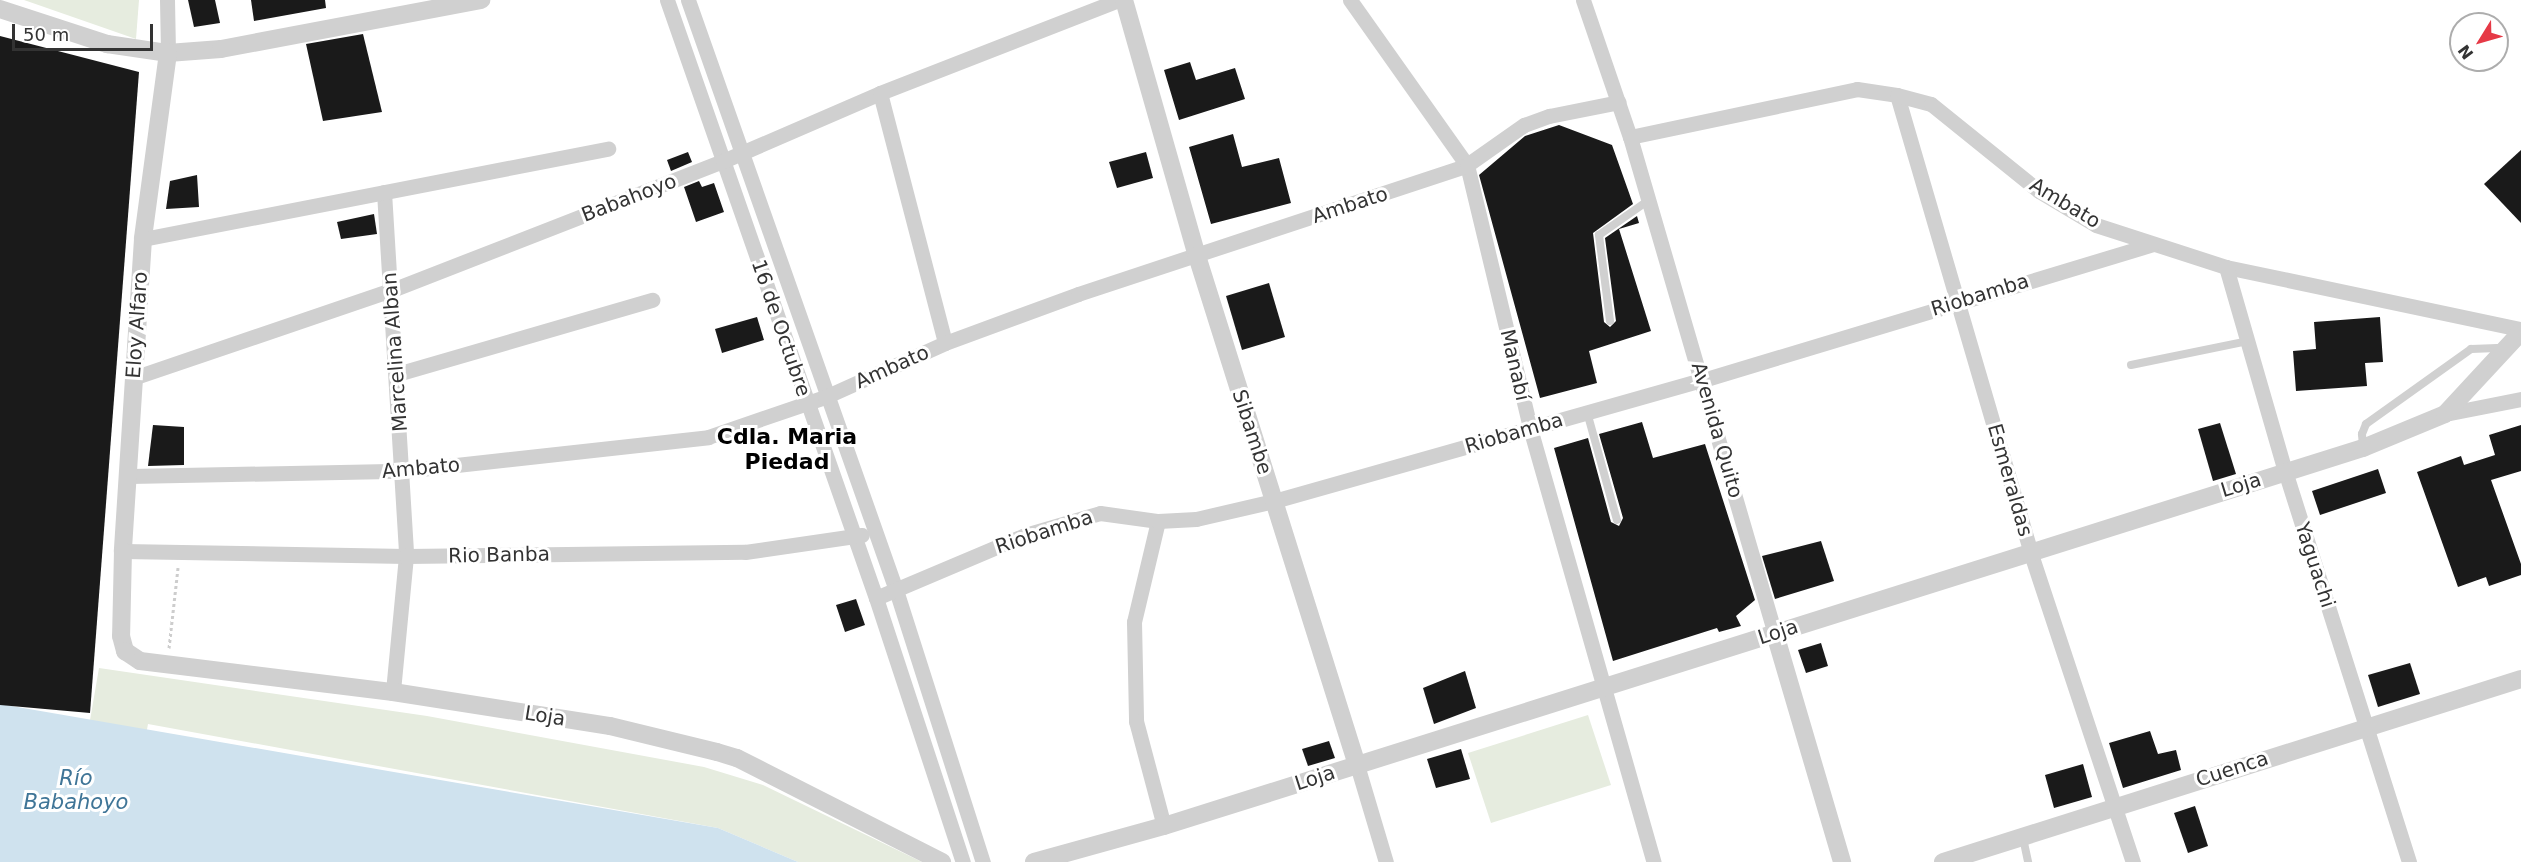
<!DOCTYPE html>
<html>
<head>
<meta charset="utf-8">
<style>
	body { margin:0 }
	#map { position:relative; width:2521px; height:862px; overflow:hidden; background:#fff; font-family:"DejaVu Sans",sans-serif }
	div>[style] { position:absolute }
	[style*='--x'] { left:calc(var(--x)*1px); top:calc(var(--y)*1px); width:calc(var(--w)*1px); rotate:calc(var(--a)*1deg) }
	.green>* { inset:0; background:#e6ecdf }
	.water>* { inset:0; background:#cfe2ee }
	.building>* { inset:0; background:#1a1a1a }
	.path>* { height:3px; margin-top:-1.5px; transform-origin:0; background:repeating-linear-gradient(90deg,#cdcdcd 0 3px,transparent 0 6px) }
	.service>* { height:8px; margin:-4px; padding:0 4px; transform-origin:4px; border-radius:4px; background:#d0d0d0 }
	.minor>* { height:15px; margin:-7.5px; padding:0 7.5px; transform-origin:7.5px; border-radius:7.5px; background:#d0d0d0 }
	.tertiary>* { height:18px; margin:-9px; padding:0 9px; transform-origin:9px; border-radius:9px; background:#d0d0d0 }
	span { translate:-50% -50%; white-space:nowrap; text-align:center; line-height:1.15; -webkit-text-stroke:6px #fff; paint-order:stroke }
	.street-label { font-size:20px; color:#333 }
	.water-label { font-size:21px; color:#3f7597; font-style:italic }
	.quarter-label { font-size:22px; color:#000; font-weight:700 }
	.north { position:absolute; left:2449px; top:12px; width:60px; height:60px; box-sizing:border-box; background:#fff; border:2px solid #adadad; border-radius:50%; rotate:233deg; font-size:16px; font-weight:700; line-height:24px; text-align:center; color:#333 }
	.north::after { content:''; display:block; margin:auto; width:21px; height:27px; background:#e63946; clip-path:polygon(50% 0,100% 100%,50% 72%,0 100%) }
	.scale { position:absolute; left:12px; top:24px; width:141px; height:27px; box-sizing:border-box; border:3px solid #333; border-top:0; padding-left:8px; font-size:18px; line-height:21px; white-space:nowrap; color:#333; -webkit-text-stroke:4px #fff; paint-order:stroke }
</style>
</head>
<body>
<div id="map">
	<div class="green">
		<div style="clip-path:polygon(24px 0,139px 0,136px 39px)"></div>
		<div style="clip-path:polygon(99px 668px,427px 716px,704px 767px,763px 785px,922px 862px,798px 862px,718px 828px,148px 724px,146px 735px,89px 726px)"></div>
		<div style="clip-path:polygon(1588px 715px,1611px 785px,1491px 823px,1468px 753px)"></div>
	</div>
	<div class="water">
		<div style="clip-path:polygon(0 704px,718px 828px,798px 862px,0 862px)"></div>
	</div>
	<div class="building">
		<div style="clip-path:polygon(188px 0,215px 0,220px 23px,194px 27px)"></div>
		<div style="clip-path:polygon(251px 0,325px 0,326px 8px,254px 21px)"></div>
		<div style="clip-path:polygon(363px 34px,382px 112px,323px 121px,306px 44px)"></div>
		<div style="clip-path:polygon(0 36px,139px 72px,90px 713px,0 705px)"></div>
		<div style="clip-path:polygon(1190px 62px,1196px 80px,1235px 68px,1245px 99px,1179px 120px,1164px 70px)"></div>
		<div style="clip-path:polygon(1559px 125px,1612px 145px,1633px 204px,1593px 233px,1604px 322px,1610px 327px,1616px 321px,1605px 238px,1637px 216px,1639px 223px,1619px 229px,1651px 331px,1589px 351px,1597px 383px,1540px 398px,1479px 175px,1525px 136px)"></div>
		<div style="clip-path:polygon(1233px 134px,1242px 167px,1279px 158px,1291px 203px,1211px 224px,1189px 147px)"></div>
		<div style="clip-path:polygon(2521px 150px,2521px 223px,2484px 184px)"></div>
		<div style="clip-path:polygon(688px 152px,692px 162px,671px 171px,667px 160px)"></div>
		<div style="clip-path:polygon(1146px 152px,1153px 178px,1117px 188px,1109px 162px)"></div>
		<div style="clip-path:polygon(197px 175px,199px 207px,166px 209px,170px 181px)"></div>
		<div style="clip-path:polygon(699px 181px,702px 187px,714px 183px,724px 212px,696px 222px,684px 187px)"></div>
		<div style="clip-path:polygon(374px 214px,377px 234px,341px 239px,337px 222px)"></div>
		<div style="clip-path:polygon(1269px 283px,1285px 337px,1242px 350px,1226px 296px)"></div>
		<div style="clip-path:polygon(757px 317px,764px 340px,722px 353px,715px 329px)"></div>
		<div style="clip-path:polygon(2380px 317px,2383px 362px,2365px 363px,2367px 386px,2296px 391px,2293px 351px,2316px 349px,2314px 322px)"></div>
		<div style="clip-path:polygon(1642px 422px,1653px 458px,1705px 444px,1755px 600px,1736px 616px,1741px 626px,1719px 632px,1717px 628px,1613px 661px,1554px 448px,1588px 438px,1611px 522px,1619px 526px,1623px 518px,1599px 434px)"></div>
		<div style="clip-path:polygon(2220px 423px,2236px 474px,2213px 481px,2198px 429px)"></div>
		<div style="clip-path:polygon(153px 425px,184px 427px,184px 465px,148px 466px)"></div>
		<div style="clip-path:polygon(2521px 425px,2521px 471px,2491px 480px,2521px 564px,2521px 575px,2489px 586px,2486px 577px,2458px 587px,2417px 472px,2461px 456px,2464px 465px,2495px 455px,2489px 435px)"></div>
		<div style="clip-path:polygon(2378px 469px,2386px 493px,2320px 515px,2312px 491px)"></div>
		<div style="clip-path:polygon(1821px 541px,1834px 581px,1775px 599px,1762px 556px)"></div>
		<div style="clip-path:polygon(856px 599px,865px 625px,845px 632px,836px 605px)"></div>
		<div style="clip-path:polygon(1821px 643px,1828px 666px,1806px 673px,1798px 650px)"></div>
		<div style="clip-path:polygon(2410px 663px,2420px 694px,2378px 707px,2368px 675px)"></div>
		<div style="clip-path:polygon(1465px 671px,1476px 708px,1434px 724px,1423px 688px)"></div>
		<div style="clip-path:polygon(2150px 731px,2158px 754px,2176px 750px,2181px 770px,2123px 788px,2109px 743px)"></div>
		<div style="clip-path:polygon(1329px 741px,1335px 758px,1308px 766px,1302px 749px)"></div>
		<div style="clip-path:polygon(1461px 749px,1470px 779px,1436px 788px,1427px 759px)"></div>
		<div style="clip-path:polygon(2083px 764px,2092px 797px,2054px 808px,2045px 775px)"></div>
		<div style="clip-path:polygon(2195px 806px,2208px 846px,2188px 853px,2174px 813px)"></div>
	</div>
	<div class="path">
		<div style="--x:169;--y:648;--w:81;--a:-83.6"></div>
	</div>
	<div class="service">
		<div style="--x:1610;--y:321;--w:87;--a:-97.3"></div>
		<div style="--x:1599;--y:235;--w:61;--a:-35"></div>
		<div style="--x:2131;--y:365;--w:119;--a:-11.6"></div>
		<div style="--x:1587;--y:412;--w:112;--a:74.5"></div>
		<div style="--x:2363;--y:446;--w:12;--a:-95"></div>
		<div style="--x:2362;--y:434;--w:11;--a:-68"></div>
		<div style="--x:2366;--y:424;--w:129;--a:-35.5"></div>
		<div style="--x:2471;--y:349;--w:33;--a:-2"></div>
		<div style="--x:2023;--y:838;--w:25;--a:78"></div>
	</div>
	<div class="minor">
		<div style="--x:167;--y:0;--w:53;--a:88.9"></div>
		<div style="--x:667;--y:0;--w:633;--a:70.74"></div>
		<div style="--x:876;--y:598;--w:278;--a:71.8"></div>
		<div style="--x:688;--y:0;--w:626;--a:70.58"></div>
		<div style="--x:896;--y:590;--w:286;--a:72.3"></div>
		<div style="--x:1350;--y:0;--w:202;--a:54.7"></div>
		<div style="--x:1467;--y:165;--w:270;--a:76.5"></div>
		<div style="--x:1530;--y:428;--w:451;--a:74.1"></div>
		<div style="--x:1583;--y:0;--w:145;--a:71.1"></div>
		<div style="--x:1630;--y:137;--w:518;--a:73.74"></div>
		<div style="--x:880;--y:93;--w:258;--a:75.4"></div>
		<div style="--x:1897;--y:95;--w:475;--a:73.7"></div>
		<div style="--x:2030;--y:551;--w:328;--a:71.7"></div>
		<div style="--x:1630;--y:137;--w:232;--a:-11.9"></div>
		<div style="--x:1857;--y:89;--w:40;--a:8.5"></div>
		<div style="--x:1897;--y:95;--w:35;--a:15"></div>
		<div style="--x:1931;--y:104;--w:139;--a:38.9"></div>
		<div style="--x:2039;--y:191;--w:66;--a:30.8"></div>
		<div style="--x:2096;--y:225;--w:137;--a:17.9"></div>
		<div style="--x:2226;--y:267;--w:301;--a:11.9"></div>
		<div style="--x:384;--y:192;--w:365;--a:86.5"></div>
		<div style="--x:406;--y:556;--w:137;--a:95.5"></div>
		<div style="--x:143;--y:239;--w:474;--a:-11"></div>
		<div style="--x:2226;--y:267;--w:212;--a:73.9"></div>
		<div style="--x:2285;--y:471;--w:410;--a:72.4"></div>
		<div style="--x:397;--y:374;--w:266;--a:-16.2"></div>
		<div style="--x:133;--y:378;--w:274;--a:-18.8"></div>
		<div style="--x:392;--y:290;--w:355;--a:-21.3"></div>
		<div style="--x:723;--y:161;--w:171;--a:-23.4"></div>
		<div style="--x:880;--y:93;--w:256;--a:-21.3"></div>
		<div style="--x:2445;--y:414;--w:77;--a:-11.2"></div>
		<div style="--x:130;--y:476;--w:272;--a:-1.1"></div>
		<div style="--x:402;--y:471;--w:308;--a:-6.3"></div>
		<div style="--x:708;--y:437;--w:124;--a:-18.9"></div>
		<div style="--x:825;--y:397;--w:132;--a:-24.2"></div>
		<div style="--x:945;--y:343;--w:142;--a:-20.2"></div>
		<div style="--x:1078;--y:294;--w:410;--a:-18.3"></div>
		<div style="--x:1467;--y:165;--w:70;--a:-35.1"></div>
		<div style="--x:1524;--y:125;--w:27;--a:-20"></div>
		<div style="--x:1549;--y:116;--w:71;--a:-11.3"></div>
		<div style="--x:1158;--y:521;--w:104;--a:103.4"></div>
		<div style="--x:1134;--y:622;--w:99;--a:88.8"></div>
		<div style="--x:1136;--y:721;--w:109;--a:75.1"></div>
		<div style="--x:123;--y:551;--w:283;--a:1"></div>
		<div style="--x:406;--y:556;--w:339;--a:-0.7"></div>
		<div style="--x:745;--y:552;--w:118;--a:-8.3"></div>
		<div style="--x:876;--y:598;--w:162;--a:-22.9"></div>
		<div style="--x:1025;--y:535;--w:78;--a:-16.3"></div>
		<div style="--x:1100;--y:513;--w:59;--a:7.9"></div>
		<div style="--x:1158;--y:521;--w:38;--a:-3"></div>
		<div style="--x:1196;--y:519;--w:80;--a:-13"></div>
		<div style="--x:1274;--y:501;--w:446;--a:-15.8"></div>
		<div style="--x:1703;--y:380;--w:470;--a:-16.8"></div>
		<div style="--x:1357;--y:765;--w:101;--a:73.4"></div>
	</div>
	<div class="tertiary">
		<div style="--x:1124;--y:0;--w:266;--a:74.1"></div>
		<div style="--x:1197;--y:256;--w:534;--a:72.55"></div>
		<div style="--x:0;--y:9;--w:113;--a:18.1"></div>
		<div style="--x:107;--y:44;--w:62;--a:8.4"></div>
		<div style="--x:168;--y:53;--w:53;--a:-4.3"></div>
		<div style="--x:221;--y:49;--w:265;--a:-10.7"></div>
		<div style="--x:168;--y:53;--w:188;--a:97.7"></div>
		<div style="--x:143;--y:239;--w:313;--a:93.7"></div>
		<div style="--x:123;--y:551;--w:85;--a:91.3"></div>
		<div style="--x:121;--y:636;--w:16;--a:75"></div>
		<div style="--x:125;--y:651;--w:18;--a:34"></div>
		<div style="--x:140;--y:661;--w:255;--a:7"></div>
		<div style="--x:393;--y:692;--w:220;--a:8.9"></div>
		<div style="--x:610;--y:726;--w:110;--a:13.7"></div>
		<div style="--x:717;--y:752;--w:21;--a:17"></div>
		<div style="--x:737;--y:758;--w:230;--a:26.9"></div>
		<div style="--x:1775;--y:634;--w:238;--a:73.6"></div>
		<div style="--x:1034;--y:862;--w:135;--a:-15.5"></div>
		<div style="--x:1164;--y:826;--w:1257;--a:-17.5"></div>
		<div style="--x:2363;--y:448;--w:89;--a:-22.5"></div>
		<div style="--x:2445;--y:414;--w:112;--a:-47.2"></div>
		<div style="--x:1943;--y:862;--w:606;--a:-17.57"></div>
	</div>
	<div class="street-label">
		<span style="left:629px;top:198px;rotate:-21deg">Babahoyo</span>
		<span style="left:2065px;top:203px;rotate:31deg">Ambato</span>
		<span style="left:1350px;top:205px;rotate:-18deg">Ambato</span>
		<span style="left:1980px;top:295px;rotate:-17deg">Riobamba</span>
		<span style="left:137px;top:325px;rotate:-86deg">Eloy Alfaro</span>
		<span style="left:781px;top:328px;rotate:71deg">16 de Octubre</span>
		<span style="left:395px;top:352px;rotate:-94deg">Marcelina Alban</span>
		<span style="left:1515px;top:365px;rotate:77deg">Manabí</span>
		<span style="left:892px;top:367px;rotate:-24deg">Ambato</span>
		<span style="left:1717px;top:430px;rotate:74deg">Avenida Quito</span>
		<span style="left:1252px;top:432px;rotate:72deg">Sibambe</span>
		<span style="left:1514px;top:433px;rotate:-16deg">Riobamba</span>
		<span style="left:421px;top:468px;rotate:-5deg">Ambato</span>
		<span style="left:2010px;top:480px;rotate:74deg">Esmeraldas</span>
		<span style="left:2241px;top:485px;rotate:-17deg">Loja</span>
		<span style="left:1044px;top:532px;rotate:-18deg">Riobamba</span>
		<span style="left:499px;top:555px;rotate:-1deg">Rio Banba</span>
		<span style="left:2315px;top:565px;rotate:72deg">Yaguachi</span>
		<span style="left:1778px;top:632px;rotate:-18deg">Loja</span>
		<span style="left:545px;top:716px;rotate:9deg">Loja</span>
		<span style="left:2232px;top:769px;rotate:-18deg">Cuenca</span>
		<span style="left:1315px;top:778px;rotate:-18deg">Loja</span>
	</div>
	<div class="water-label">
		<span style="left:76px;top:790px">Río<br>Babahoyo</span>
	</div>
	<div class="quarter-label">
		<span style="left:787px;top:449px">Cdla. Maria<br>Piedad</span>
	</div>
	<div class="north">N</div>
	<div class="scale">50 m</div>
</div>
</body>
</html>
